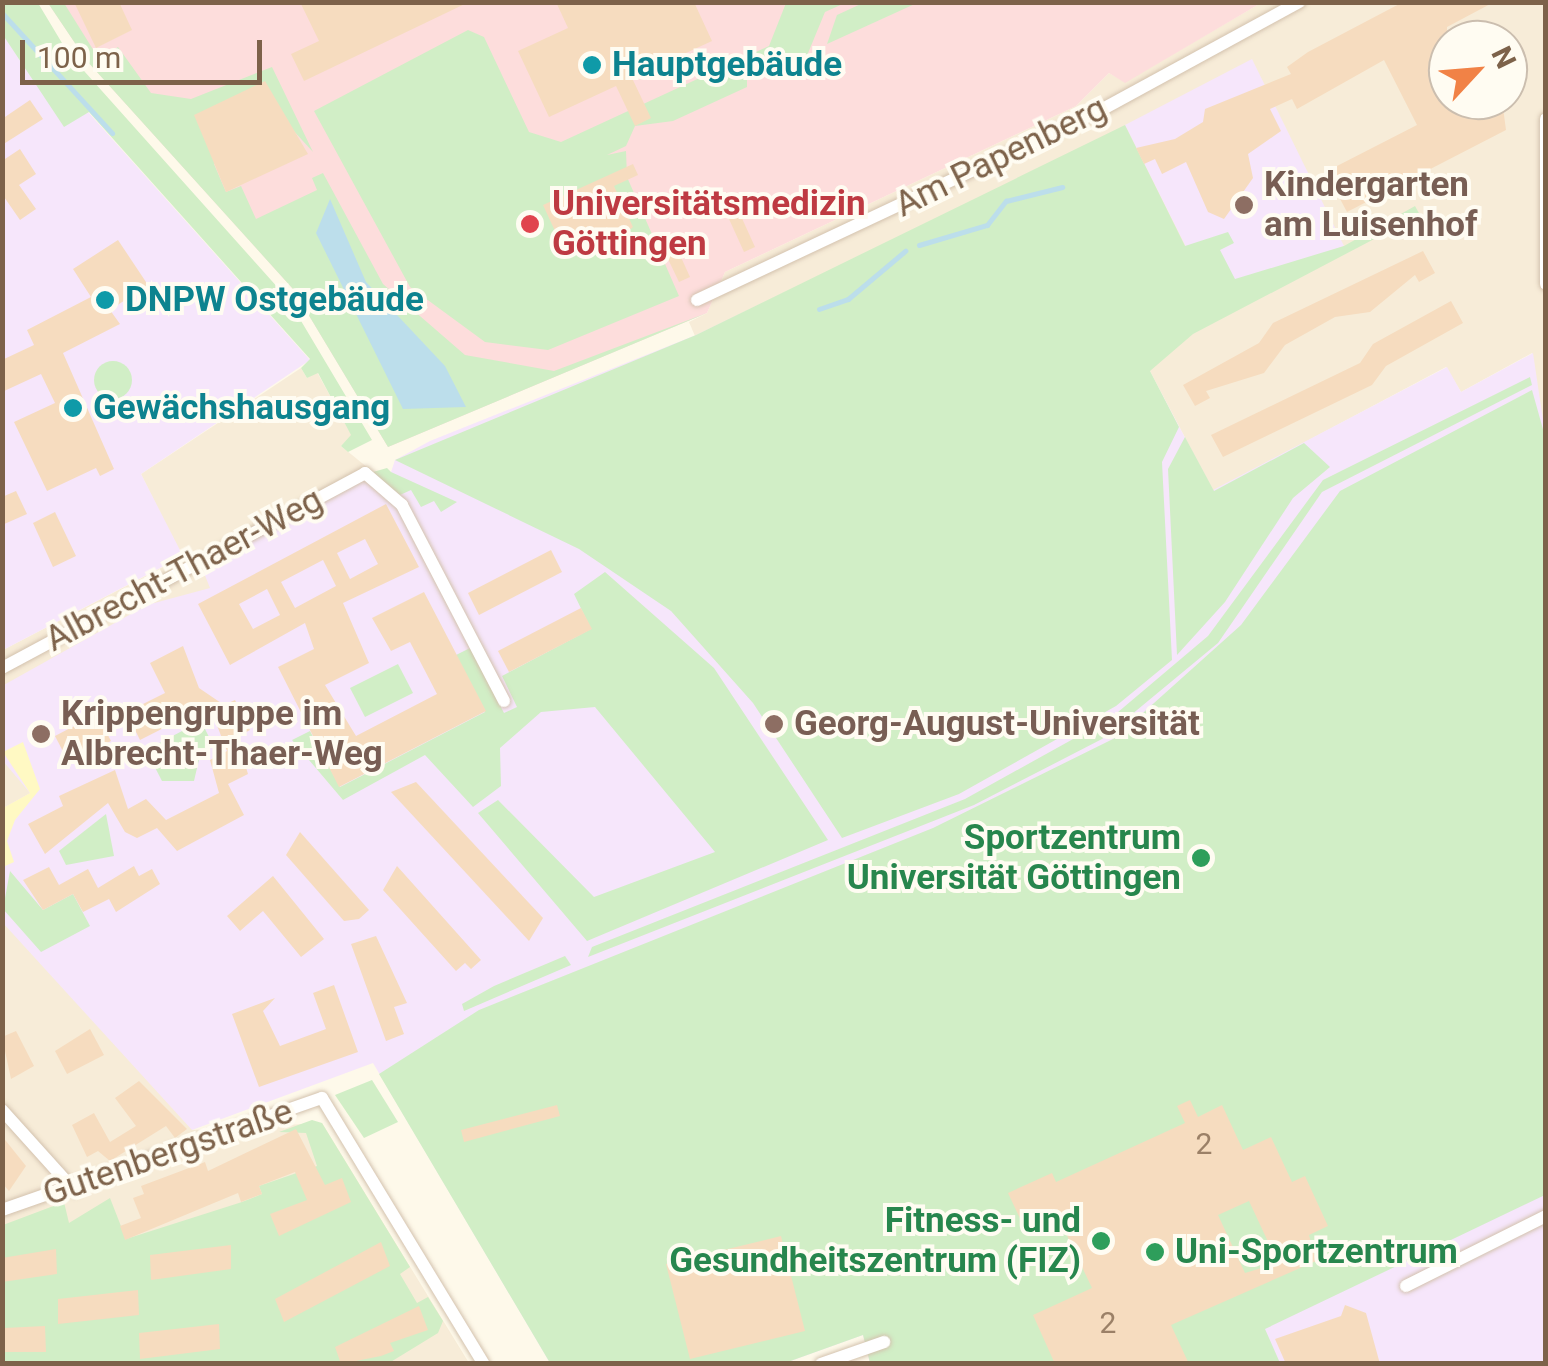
<!DOCTYPE html>
<html>
<head>
<meta charset="utf-8">
<style>
	body { margin:0 }
	#map { position:relative; width:1548px; height:1366px; overflow:hidden; background:#fef9ea; font-family:Roboto,sans-serif }
	div>[style] { position:absolute }
	[style*='--x'] { left:calc(var(--x)*1px); top:calc(var(--y)*1px); width:calc(var(--w)*1px); rotate:calc(var(--a)*1deg) }
	.residential>* { inset:0; background:#f7ecd8 }
	.education>* { inset:0; background:#f6e6fb }
	.medical>* { inset:0; background:#fddddc }
	.green>* { inset:0; background:#d1eec6 }
	.round { border-radius:50% }
	.sand>* { inset:0; background:#fff9c3 }
	.water>* { inset:0; background:#bcdeeb }
	.stream>* { height:5px; margin:-2.5px; padding:0 2.5px; transform-origin:2.5px; border-radius:2.5px; background:#bcdeeb }
	.building>* { inset:0; background:#f6dcbf }
	.roads { filter:drop-shadow(0 0 2px #d3c2ae) drop-shadow(0 0 2px #d3c2ae) }
	.minor>* { height:12px; margin:-6px; padding:0 6px; transform-origin:6px; border-radius:6px; background:#fff }
	.dots>* { width:28px; height:28px; translate:-50% -50%; box-sizing:border-box; border:5px solid #fffcf2; border-radius:50% }
	span { translate:-50% -50%; white-space:nowrap; text-align:center; line-height:1.15; -webkit-text-stroke:8px #fffcf2; paint-order:stroke }
	.number-label { font-size:30px; color:#9b8067 }
	.number-label span { -webkit-text-stroke-width:0 }
	.culture-label { font-size:35px; color:#0d838f; font-weight:700 }
	.left { translate:0 -50%; text-align:left }
	.street-label { font-size:35px; color:#7d624a }
	.education-label { font-size:35px; color:#785e54; font-weight:700 }
	.health-label { font-size:35px; color:#be3a42; font-weight:700 }
	.leisure-label { font-size:35px; color:#27864d; font-weight:700 }
	.right { translate:-100% -50%; text-align:right }
	.frame { position:absolute; inset:0; border:5px solid #7d624a; pointer-events:none }
	.north { position:absolute; left:1428px; top:20px; width:100px; height:100px; box-sizing:border-box; background:#fffcf2; border:2px solid #cbbeaf; border-radius:50%; rotate:64deg; font-size:28px; font-weight:700; line-height:40px; text-align:center; color:#7d624a }
	.north::after { content:''; display:block; margin:auto; width:35px; height:45px; background:#f18246; clip-path:polygon(50% 0,100% 100%,50% 72%,0 100%) }
	.scale { position:absolute; left:20px; top:40px; width:242px; height:45px; box-sizing:border-box; border:5px solid #7d624a; border-top:0; padding-left:12px; font-size:30px; line-height:35px; white-space:nowrap; color:#7d624a; -webkit-text-stroke:8px #fffcf2; paint-order:stroke }
</style>
</head>
<body>
<div id="map">
	<div class="residential">
		<div style="clip-path:polygon(evenodd,1261px 3px,1545px 3px,1545px 440px,1532px 353px,1461px 392px,1446px 367px,1213px 491px,1150px 371px,1116px 133px,695px 336px,689px 322px,707px 313px,725px 272px,1076px 106px,1109px 73px,1125px 82px,1261px 3px,1448px 40px,1508px 40px,1508px 100px,1448px 100px,1448px 40px)"></div>
		<div style="clip-path:polygon(301px 368px,307px 378px,317px 372px,352px 436px,341px 446px,373px 472px,391px 472px,192px 1130px,322px 1123px,469px 1363px,3px 1364px,3px 650px,182px 557px,141px 474px)"></div>
	</div>
	<div class="education">
		<div style="clip-path:polygon(3px 17px,310px 360px,141px 474px,183px 556px,3px 650px)"></div>
		<div style="clip-path:polygon(1252px 59px,1344px 246px,1243px 281px,1198px 271px,1125px 125px)"></div>
		<div style="clip-path:polygon(1116px 133px,1150px 372px,1213px 490px,1447px 367px,1461px 392px,1533px 353px,1546px 440px,1545px 1363px,870px 1364px,863px 1335px,785px 1363px,550px 1363px,373px 1063px,192px 1130px,3px 923px,3px 808px,30px 793px,3px 761px,2px 686px,147px 605px,210px 588px,204px 573px,222px 556px,373px 472px,391px 472px,395px 460px,430px 441px,696px 335px)"></div>
	</div>
	<div class="medical">
		<div style="clip-path:polygon(48px 3px,1261px 3px,1125px 83px,1109px 73px,1076px 106px,725px 272px,707px 313px,388px 447px,293px 289px,87px 61px)"></div>
	</div>
	<div class="green">
		<div style="clip-path:polygon(2px 3px,38px 3px,68px 53px,288px 299px,372px 440px,348px 452px,341px 446px,351px 435px,318px 373px,307px 378px,301px 368px,310px 359px,89px 112px,64px 127px,3px 35px)"></div>
		<div style="clip-path:polygon(48px 3px,64px 3px,99px 59px,118px 47px,151px 93px,191px 99px,272px 67px,313px 152px,291px 128px,214px 164px,226px 192px,241px 186px,256px 219px,317px 190px,312px 178px,323px 173px,383px 284px,465px 355px,554px 371px,707px 313px,388px 447px,293px 289px,87px 61px)"></div>
		<div style="clip-path:polygon(786px 3px,845px 3px,825px 12px,806px 58px,776px 73px,763px 66px,747px 74px,747px 87px,673px 121px,635px 126px,626px 146px,607px 155px,626px 151px,627px 177px,679px 296px,548px 350px,485px 342px,410px 287px,314px 111px,468px 30px,484px 37px,529px 132px,561px 142px,769px 46px)"></div>
		<div style="clip-path:polygon(863px 3px,917px 3px,827px 44px,837px 15px)"></div>
		<div style="clip-path:polygon(1125px 125px,1185px 246px,1228px 232px,1234px 243px,1220px 250px,1235px 279px,1344px 246px,1415px 206px,1420px 215px,1193px 334px,1150px 371px,1179px 427px,1162px 462px,1172px 660px,1116px 706px,959px 794px,842px 838px,753px 703px,671px 611px,579px 549px,395px 460px,696px 335px)"></div>
		<div class="round" style="left:94px;top:361px;width:38px;height:38px"></div>
		<div style="clip-path:polygon(1530px 377px,1532px 385px,1322px 492px,1218px 643px,1102px 739px,974px 805px,588px 957px,592px 947px,965px 799px,1111px 718px,1208px 636px,1323px 480px)"></div>
		<div style="clip-path:polygon(1532px 390px,1546px 440px,1545px 1195px,1265px 1329px,1280px 1363px,870px 1363px,863px 1335px,785px 1363px,550px 1363px,379px 1074px,479px 1010px,933px 828px,1115px 738px,1241px 625px,1340px 491px)"></div>
		<div style="clip-path:polygon(1185px 437px,1214px 491px,1304px 443px,1330px 467px,1293px 498px,1225px 602px,1177px 655px,1168px 469px)"></div>
		<div style="clip-path:polygon(387px 468px,391px 472px,457px 502px,441px 512px,434px 501px,421px 507px,411px 490px,400px 495px,373px 472px)"></div>
		<div style="clip-path:polygon(605px 572px,714px 668px,828px 840px,587px 941px,478px 813px,498px 800px,594px 897px,715px 852px,595px 707px,541px 712px,500px 748px,501px 786px,473px 807px,425px 755px,343px 800px,292px 740px,310px 731px,340px 787px,485px 712px,456px 655px,470px 648px,504px 713px,517px 707px,502px 676px,591px 629px,574px 594px)"></div>
		<div style="clip-path:polygon(398px 664px,413px 693px,365px 717px,350px 688px)"></div>
		<div style="clip-path:polygon(201px 721px,213px 745px,201px 751px,194px 781px,162px 781px,146px 750px)"></div>
		<div style="clip-path:polygon(106px 814px,114px 856px,66px 865px,59px 851px)"></div>
		<div style="clip-path:polygon(10px 871px,43px 910px,73px 894px,90px 926px,41px 952px,3px 909px)"></div>
		<div style="clip-path:polygon(565px 956px,571px 965px,464px 1011px,462px 1004px,494px 986px)"></div>
		<div style="clip-path:polygon(372px 1080px,398px 1122px,364px 1138px,335px 1095px)"></div>
		<div style="clip-path:polygon(312px 1120px,322px 1123px,410px 1267px,400px 1274px,417px 1303px,428px 1297px,443px 1321px,438px 1333px,389px 1363px,3px 1364px,3px 1225px,64px 1202px,69px 1223px,110px 1198px,126px 1239px,242px 1202px,262px 1194px,259px 1186px,317px 1166px,306px 1133px,279px 1132px)"></div>
	</div>
	<div class="sand">
		<div style="clip-path:polygon(23px 742px,40px 789px,15px 820px,7px 841px,14px 862px,3px 867px,3px 808px,30px 793px,3px 752px)"></div>
	</div>
	<div class="water">
		<div style="clip-path:polygon(330px 199px,366px 282px,445px 366px,466px 407px,403px 409px,316px 233px)"></div>
	</div>
	<div class="stream">
		<div style="--x:2;--y:13;--w:163;--a:47.5"></div>
		<div style="--x:919;--y:245;--w:71;--a:-16.4"></div>
		<div style="--x:987;--y:225;--w:31;--a:-52"></div>
		<div style="--x:1006;--y:201;--w:58;--a:-14"></div>
		<div style="--x:819;--y:309;--w:31;--a:-19"></div>
		<div style="--x:848;--y:299;--w:75;--a:-40.1"></div>
	</div>
	<div class="building">
		<div style="clip-path:polygon(74px 2px,119px 2px,132px 30px,96px 48px)"></div>
		<div style="clip-path:polygon(300px 2px,469px 2px,304px 81px,291px 54px,319px 41px)"></div>
		<div style="clip-path:polygon(556px 2px,694px 2px,712px 41px,632px 78px,651px 118px,635px 126px,616px 86px,549px 117px,518px 51px,568px 28px)"></div>
		<div style="clip-path:polygon(1403px 2px,1494px 2px,1447px 27px,1448px 100px,1502px 100px,1506px 130px,1347px 212px,1330px 180px,1335px 167px,1417px 125px,1384px 60px,1297px 109px,1292px 99px,1270px 109px,1281px 131px,1248px 154px,1253px 178px,1224px 219px,1208px 212px,1186px 162px,1162px 174px,1155px 159px,1144px 164px,1136px 148px,1175px 139px,1203px 122px,1205px 109px,1291px 74px,1287px 67px,1308px 52px)"></div>
		<div style="clip-path:polygon(265px 81px,308px 154px,226px 192px,194px 115px)"></div>
		<div style="clip-path:polygon(30px 100px,43px 119px,2px 145px,2px 119px)"></div>
		<div style="clip-path:polygon(20px 149px,36px 174px,19px 185px,36px 209px,20px 220px,2px 194px,2px 161px)"></div>
		<div style="clip-path:polygon(633px 164px,638px 175px,614px 186px,633px 227px,612px 245px,567px 257px,543px 205px)"></div>
		<div style="clip-path:polygon(735px 203px,755px 247px,744px 252px,724px 208px)"></div>
		<div style="clip-path:polygon(670px 233px,690px 277px,679px 282px,658px 238px)"></div>
		<div style="clip-path:polygon(118px 240px,148px 285px,110px 310px,120px 324px,63px 353px,114px 469px,100px 476px,96px 468px,47px 491px,14px 422px,55px 403px,41px 374px,2px 392px,2px 360px,34px 345px,27px 330px,91px 297px,73px 269px)"></div>
		<div style="clip-path:polygon(1423px 251px,1435px 273px,1419px 282px,1415px 275px,1370px 312px,1335px 317px,1285px 345px,1264px 373px,1206px 391px,1210px 398px,1195px 406px,1183px 385px,1259px 343px,1273px 323px)"></div>
		<div style="clip-path:polygon(1451px 301px,1463px 323px,1386px 366px,1372px 385px,1223px 457px,1211px 435px,1360px 363px,1373px 344px)"></div>
		<div style="clip-path:polygon(16px 491px,27px 514px,2px 525px,2px 497px)"></div>
		<div style="clip-path:polygon(evenodd,386px 504px,419px 567px,343px 603px,369px 663px,325px 685px,356px 736px,437px 694px,410px 642px,391px 651px,372px 618px,424px 592px,486px 711px,339px 787px,278px 667px,314px 649px,305px 623px,230px 665px,198px 604px,386px 504px,365px 539px,378px 564px,350px 579px,337px 553px,365px 539px,386px 504px,323px 560px,336px 586px,295px 608px,281px 582px,323px 560px,386px 504px,267px 589px,280px 615px,253px 629px,239px 604px,267px 589px)"></div>
		<div style="clip-path:polygon(55px 512px,76px 556px,53px 567px,33px 523px)"></div>
		<div style="clip-path:polygon(551px 550px,562px 572px,479px 615px,468px 593px)"></div>
		<div style="clip-path:polygon(581px 608px,592px 629px,509px 672px,498px 651px)"></div>
		<div style="clip-path:polygon(183px 646px,199px 688px,224px 705px,235px 700px,250px 730px,237px 737px,248px 774px,228px 784px,244px 815px,177px 851px,157px 828px,137px 838px,125px 832px,108px 803px,45px 854px,28px 824px,63px 806px,59px 796px,115px 770px,128px 809px,146px 799px,166px 820px,219px 793px,210px 760px,227px 751px,209px 705px,140px 740px,132px 724px,133px 709px,165px 693px,150px 663px)"></div>
		<div style="clip-path:polygon(97px 714px,111px 741px,69px 763px,55px 736px)"></div>
		<div style="clip-path:polygon(416px 782px,543px 918px,529px 941px,391px 792px)"></div>
		<div style="clip-path:polygon(300px 832px,369px 910px,359px 919px,344px 921px,286px 855px)"></div>
		<div style="clip-path:polygon(134px 866px,139px 876px,152px 869px,160px 884px,116px 912px,109px 899px,83px 912px,73px 894px,43px 910px,23px 880px,49px 867px,59px 885px,88px 869px,98px 888px)"></div>
		<div style="clip-path:polygon(397px 866px,481px 960px,471px 969px,465px 963px,456px 971px,383px 890px)"></div>
		<div style="clip-path:polygon(273px 876px,324px 939px,301px 957px,263px 911px,240px 931px,227px 916px)"></div>
		<div style="clip-path:polygon(376px 936px,407px 1003px,394px 1007px,404px 1034px,386px 1041px,351px 944px)"></div>
		<div style="clip-path:polygon(334px 985px,358px 1052px,259px 1087px,232px 1014px,275px 998px,263px 1011px,280px 1046px,326px 1029px,313px 993px)"></div>
		<div style="clip-path:polygon(90px 1029px,104px 1055px,67px 1074px,55px 1051px)"></div>
		<div style="clip-path:polygon(16px 1031px,34px 1066px,11px 1079px,2px 1037px)"></div>
		<div style="clip-path:polygon(139px 1081px,187px 1129px,175px 1138px,166px 1126px,110px 1161px,98px 1151px,87px 1157px,72px 1125px,94px 1113px,110px 1142px,136px 1126px,115px 1098px)"></div>
		<div style="clip-path:polygon(evenodd,1190px 1100px,1198px 1117px,1222px 1105px,1243px 1150px,1271px 1137px,1292px 1182px,1305px 1176px,1328px 1226px,1309px 1235px,1316px 1261px,1171px 1325px,1189px 1364px,1055px 1364px,1033px 1315px,1092px 1288px,1062px 1225px,1050px 1215px,1024px 1227px,1008px 1193px,1052px 1173px,1056px 1182px,1185px 1123px,1177px 1106px,1190px 1100px,1249px 1201px,1278px 1263px,1245px 1273px,1218px 1215px,1249px 1201px)"></div>
		<div style="clip-path:polygon(557px 1105px,560px 1116px,464px 1142px,461px 1130px)"></div>
		<div style="clip-path:polygon(296px 1129px,325px 1185px,342px 1178px,351px 1202px,279px 1236px,270px 1214px,307px 1200px,295px 1172px,259px 1186px,262px 1194px,241px 1202px,238px 1193px,125px 1240px,120px 1226px,141px 1218px,133px 1198px,144px 1194px,141px 1186px,205px 1162px,208px 1171px)"></div>
		<div style="clip-path:polygon(2px 1136px,26px 1166px,9px 1191px,2px 1183px)"></div>
		<div style="clip-path:polygon(781px 1236px,805px 1331px,690px 1359px,666px 1264px)"></div>
		<div style="clip-path:polygon(381px 1242px,390px 1266px,284px 1322px,275px 1299px)"></div>
		<div style="clip-path:polygon(231px 1245px,231px 1269px,151px 1280px,150px 1255px)"></div>
		<div style="clip-path:polygon(56px 1249px,57px 1274px,2px 1282px,2px 1258px)"></div>
		<div style="clip-path:polygon(138px 1290px,139px 1315px,58px 1324px,58px 1299px)"></div>
		<div style="clip-path:polygon(1345px 1305px,1366px 1313px,1380px 1364px,1286px 1364px,1275px 1339px,1341px 1316px)"></div>
		<div style="clip-path:polygon(419px 1306px,428px 1330px,390px 1343px,394px 1351px,381px 1356px,341px 1364px,335px 1347px)"></div>
		<div style="clip-path:polygon(219px 1324px,220px 1349px,140px 1359px,139px 1333px)"></div>
		<div style="clip-path:polygon(45px 1326px,46px 1352px,2px 1352px,4px 1328px)"></div>
	</div>
	<div class="roads">
		<div class="minor">
			<div style="--x:1546;--y:119;--w:165;--a:90"></div>
			<div style="--x:697;--y:300;--w:446;--a:-25.2"></div>
			<div style="--x:1101;--y:110;--w:226;--a:-28.6"></div>
			<div style="--x:2;--y:668;--w:412;--a:-28.2"></div>
			<div style="--x:365;--y:473;--w:49;--a:40.9"></div>
			<div style="--x:402;--y:505;--w:221;--a:62.5"></div>
			<div style="--x:2;--y:1110;--w:108;--a:48"></div>
			<div style="--x:2;--y:1210;--w:339;--a:-19.3"></div>
			<div style="--x:322;--y:1098;--w:311;--a:58.7"></div>
			<div style="--x:1406;--y:1286;--w:157;--a:-26.6"></div>
			<div style="--x:821;--y:1364;--w:67;--a:-19.2"></div>
		</div>
	</div>
	<div class="dots">
		<div style="left:592px;top:65px;background:#0f9aa8"></div>
		<div style="left:1244px;top:205px;background:#8d6e63"></div>
		<div style="left:530px;top:224px;background:#e0444e"></div>
		<div style="left:105px;top:300px;background:#0f9aa8"></div>
		<div style="left:73px;top:408px;background:#0f9aa8"></div>
		<div style="left:774px;top:724px;background:#8d6e63"></div>
		<div style="left:41px;top:734px;background:#8d6e63"></div>
		<div style="left:1201px;top:858px;background:#2e9e5b"></div>
		<div style="left:1101px;top:1241px;background:#2e9e5b"></div>
		<div style="left:1155px;top:1252px;background:#2e9e5b"></div>
	</div>
	<div class="number-label">
		<span style="left:1204px;top:1144px">2</span>
		<span style="left:1108px;top:1323px">2</span>
	</div>
	<div class="culture-label">
		<span class="left" style="left:612px;top:65px">Hauptgebäude</span>
		<span class="left" style="left:125px;top:300px">DNPW Ostgebäude</span>
		<span class="left" style="left:93px;top:408px">Gewächshausgang</span>
	</div>
	<div class="street-label">
		<span style="left:1001px;top:157px;rotate:-26deg">Am Papenberg</span>
		<span style="left:184px;top:570px;rotate:-28deg">Albrecht-Thaer-Weg</span>
		<span style="left:168px;top:1153px;rotate:-19deg">Gutenbergstraße</span>
	</div>
	<div class="education-label">
		<span class="left" style="left:1264px;top:205px">Kindergarten<br>am Luisenhof</span>
		<span class="left" style="left:61px;top:734px">Krippengruppe im<br>Albrecht-Thaer-Weg</span>
		<span class="left" style="left:794px;top:724px">Georg-August-Universität</span>
	</div>
	<div class="health-label">
		<span class="left" style="left:552px;top:224px">Universitätsmedizin<br>Göttingen</span>
	</div>
	<div class="leisure-label">
		<span class="right" style="left:1181px;top:858px">Sportzentrum<br>Universität Göttingen</span>
		<span class="right" style="left:1081px;top:1241px">Fitness- und<br>Gesundheitszentrum (FIZ)</span>
		<span class="left" style="left:1175px;top:1252px">Uni-Sportzentrum</span>
	</div>
	<div class="frame"></div>
	<div class="north">N</div>
	<div class="scale">100 m</div>
</div>
</body>
</html>
